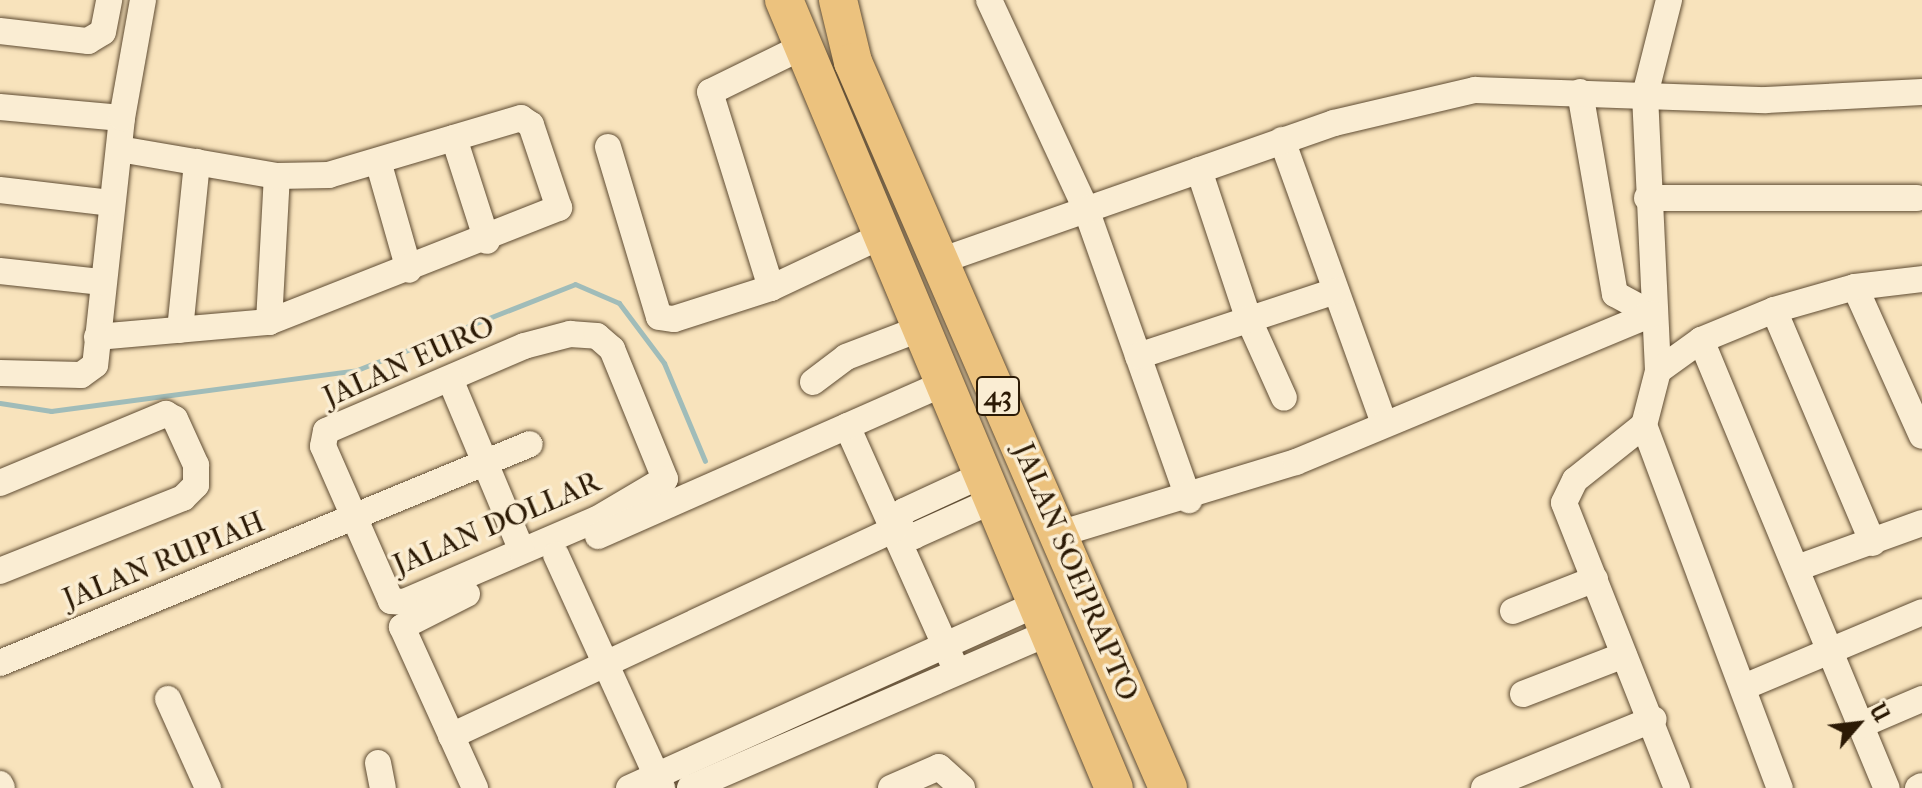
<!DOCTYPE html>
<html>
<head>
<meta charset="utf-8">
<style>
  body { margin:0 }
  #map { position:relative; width:1922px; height:788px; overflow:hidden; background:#f8e3bc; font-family:"IM FELL French Canon",serif }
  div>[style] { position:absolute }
  .stream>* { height:5px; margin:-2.5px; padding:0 2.5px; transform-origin:2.5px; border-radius:2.5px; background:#a0bcb9 }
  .roads { filter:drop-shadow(0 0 2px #5f4c33) drop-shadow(0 0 2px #5f4c33) }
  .minor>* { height:26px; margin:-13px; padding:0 13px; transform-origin:13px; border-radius:13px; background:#faedd3 }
  .highway>* { height:38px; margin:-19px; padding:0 19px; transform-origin:19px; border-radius:19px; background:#ecc27e }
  span { translate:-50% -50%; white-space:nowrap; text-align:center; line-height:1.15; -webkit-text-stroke:7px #faedd3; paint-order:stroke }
  .shield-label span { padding:2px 6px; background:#faedd3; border:2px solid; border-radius:6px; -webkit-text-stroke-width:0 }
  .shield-label { font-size:28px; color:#2c1a05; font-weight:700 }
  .street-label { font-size:30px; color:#2c1a05 }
  .north { position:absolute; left:1818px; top:684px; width:80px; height:80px; -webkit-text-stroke:6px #faedd3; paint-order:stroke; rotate:62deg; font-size:22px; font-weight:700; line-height:32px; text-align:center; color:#2c1a05 }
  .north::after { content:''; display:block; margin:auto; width:28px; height:36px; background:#2c1a05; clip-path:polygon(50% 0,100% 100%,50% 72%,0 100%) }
</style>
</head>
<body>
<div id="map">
  <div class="stream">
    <div style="left:0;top:403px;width:52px;rotate:8.9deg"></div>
    <div style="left:51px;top:411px;width:309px;rotate:-7.6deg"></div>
    <div style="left:357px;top:370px;width:234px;rotate:-21.5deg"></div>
    <div style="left:575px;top:284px;width:48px;rotate:23.4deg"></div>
    <div style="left:619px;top:303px;width:75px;rotate:53.1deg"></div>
    <div style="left:664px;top:363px;width:106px;rotate:67.3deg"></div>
  </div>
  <div class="roads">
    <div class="minor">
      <div style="left:989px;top:0;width:230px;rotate:65.1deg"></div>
      <div style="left:1086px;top:209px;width:309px;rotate:70.5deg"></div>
      <div style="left:1669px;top:0;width:98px;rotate:104.2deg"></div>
      <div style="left:1645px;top:95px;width:276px;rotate:87.3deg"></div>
      <div style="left:1658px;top:371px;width:56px;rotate:104.5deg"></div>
      <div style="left:1644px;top:425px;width:388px;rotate:69.5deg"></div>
      <div style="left:0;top:31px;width:89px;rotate:6.5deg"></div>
      <div style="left:88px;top:41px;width:17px;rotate:-31deg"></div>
      <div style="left:103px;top:32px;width:33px;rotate:-79deg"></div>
      <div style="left:800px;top:48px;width:100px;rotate:153.9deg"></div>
      <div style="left:710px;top:92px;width:205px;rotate:72.7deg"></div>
      <div style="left:771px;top:288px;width:119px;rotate:-25.3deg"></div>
      <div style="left:1580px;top:92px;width:205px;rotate:80.2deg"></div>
      <div style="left:1615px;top:294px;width:42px;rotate:28.4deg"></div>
      <div style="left:0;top:107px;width:122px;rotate:5.2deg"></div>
      <div style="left:122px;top:118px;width:248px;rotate:96.2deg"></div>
      <div style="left:95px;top:365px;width:17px;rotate:144deg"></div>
      <div style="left:81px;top:375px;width:81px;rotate:-178.6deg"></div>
      <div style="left:122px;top:118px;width:120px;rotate:-79.9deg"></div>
      <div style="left:454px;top:138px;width:108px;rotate:72.2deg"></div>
      <div style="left:1282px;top:140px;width:299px;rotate:70.2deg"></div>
      <div style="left:608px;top:147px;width:177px;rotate:73.3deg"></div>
      <div style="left:659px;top:317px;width:15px;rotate:8deg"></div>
      <div style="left:674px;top:319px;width:102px;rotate:-17.7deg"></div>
      <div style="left:378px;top:161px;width:113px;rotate:74.1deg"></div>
      <div style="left:1199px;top:170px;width:158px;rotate:71.6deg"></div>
      <div style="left:1249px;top:320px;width:85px;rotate:65.8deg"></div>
      <div style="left:0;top:190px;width:111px;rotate:6.7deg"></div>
      <div style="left:1647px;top:198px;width:270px"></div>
      <div style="left:940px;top:261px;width:417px;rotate:-19.3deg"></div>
      <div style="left:1334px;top:123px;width:145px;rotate:-13.2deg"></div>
      <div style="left:1475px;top:90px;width:291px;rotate:2deg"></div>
      <div style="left:1766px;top:100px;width:156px;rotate:-2.9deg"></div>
      <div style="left:0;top:271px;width:103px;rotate:6.2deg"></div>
      <div style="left:1855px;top:287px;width:163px;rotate:65.8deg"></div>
      <div style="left:1774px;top:310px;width:253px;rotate:67deg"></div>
      <div style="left:269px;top:322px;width:146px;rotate:-86.9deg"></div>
      <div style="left:180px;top:330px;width:169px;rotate:-84.2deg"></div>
      <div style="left:570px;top:334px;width:27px;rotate:4deg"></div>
      <div style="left:597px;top:336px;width:20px;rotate:41deg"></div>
      <div style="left:612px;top:349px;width:140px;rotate:67.8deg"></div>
      <div style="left:665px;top:479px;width:79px;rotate:149.5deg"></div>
      <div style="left:597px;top:519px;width:210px;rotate:156.7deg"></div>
      <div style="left:404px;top:602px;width:13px;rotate:-176deg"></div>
      <div style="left:391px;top:601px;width:169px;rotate:-113.7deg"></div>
      <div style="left:323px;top:446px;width:15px;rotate:-79deg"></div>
      <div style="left:326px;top:431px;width:215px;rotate:-23.2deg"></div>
      <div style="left:524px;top:346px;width:48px;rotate:-14.6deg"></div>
      <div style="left:97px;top:337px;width:173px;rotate:-5deg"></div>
      <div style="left:269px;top:322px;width:312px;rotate:-21.5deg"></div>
      <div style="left:559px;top:208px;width:88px;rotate:-108.6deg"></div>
      <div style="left:531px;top:125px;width:12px;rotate:-145deg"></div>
      <div style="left:521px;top:118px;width:200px;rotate:163.5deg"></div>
      <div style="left:329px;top:175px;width:52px;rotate:178.9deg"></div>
      <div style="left:277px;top:176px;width:160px;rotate:-170.3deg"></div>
      <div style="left:1701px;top:340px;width:485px;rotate:67.5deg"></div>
      <div style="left:1138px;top:356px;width:208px;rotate:-18.2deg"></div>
      <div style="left:1658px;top:371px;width:53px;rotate:-35.8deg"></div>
      <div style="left:1701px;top:340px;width:79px;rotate:-22.3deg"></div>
      <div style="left:1774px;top:310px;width:84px;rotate:-15.9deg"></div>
      <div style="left:1855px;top:287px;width:67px;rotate:-6.8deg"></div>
      <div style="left:450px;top:379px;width:186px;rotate:67.3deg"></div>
      <div style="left:813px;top:382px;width:41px;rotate:-37.1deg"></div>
      <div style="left:846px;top:357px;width:78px;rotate:-21deg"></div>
      <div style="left:1644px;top:425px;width:88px;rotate:141.4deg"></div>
      <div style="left:1575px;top:480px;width:25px;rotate:116deg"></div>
      <div style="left:1564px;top:503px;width:307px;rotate:68.4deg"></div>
      <div style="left:847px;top:426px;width:257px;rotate:65.9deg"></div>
      <div style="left:0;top:483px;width:180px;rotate:-22.6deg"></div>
      <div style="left:166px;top:414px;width:10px;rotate:29deg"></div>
      <div style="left:175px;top:419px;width:51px;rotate:65.5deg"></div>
      <div style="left:196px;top:465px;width:20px;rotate:90deg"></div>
      <div style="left:196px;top:485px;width:18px;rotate:135deg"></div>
      <div style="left:183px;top:498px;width:197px;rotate:158.3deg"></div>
      <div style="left:893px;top:530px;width:22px;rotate:16deg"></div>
      <div style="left:914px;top:536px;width:85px;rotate:-24.2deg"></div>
      <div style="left:1059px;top:534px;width:248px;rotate:-16.9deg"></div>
      <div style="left:1296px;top:462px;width:386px;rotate:-22.6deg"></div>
      <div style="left:598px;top:536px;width:377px;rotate:-23.8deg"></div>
      <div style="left:556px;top:555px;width:256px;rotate:65.5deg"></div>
      <div style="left:1797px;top:568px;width:133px;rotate:-19.8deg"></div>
      <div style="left:467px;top:594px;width:73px;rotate:153.1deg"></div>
      <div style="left:402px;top:627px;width:177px;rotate:65.6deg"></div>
      <div style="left:1513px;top:611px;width:88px;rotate:-21.3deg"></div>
      <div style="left:0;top:663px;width:573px;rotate:-22.45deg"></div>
      <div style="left:1744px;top:687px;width:193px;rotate:-22.8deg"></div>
      <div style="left:1523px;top:694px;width:108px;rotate:-21.1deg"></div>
      <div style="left:168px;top:699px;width:98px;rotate:65.8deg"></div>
      <div style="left:1861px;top:725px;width:66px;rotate:-23.1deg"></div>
      <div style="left:451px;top:736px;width:488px;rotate:-25deg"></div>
      <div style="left:893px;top:530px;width:22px;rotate:-60deg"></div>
      <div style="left:904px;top:511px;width:86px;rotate:-24.8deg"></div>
      <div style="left:378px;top:763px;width:25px;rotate:79deg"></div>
      <div style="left:0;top:784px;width:4px;rotate:63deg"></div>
      <div style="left:629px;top:788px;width:447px;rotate:-24.3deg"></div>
      <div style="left:690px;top:788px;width:391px;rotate:-23.4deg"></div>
      <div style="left:891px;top:788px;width:52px;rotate:-23.6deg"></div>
      <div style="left:939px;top:767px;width:31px;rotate:42deg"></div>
      <div style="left:1484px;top:788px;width:183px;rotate:-22.1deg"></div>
      <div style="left:1918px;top:788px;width:4px;rotate:-27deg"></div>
    </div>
    <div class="highway">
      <div style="left:784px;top:0;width:854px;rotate:67.28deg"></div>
      <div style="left:838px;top:0;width:64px;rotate:76.4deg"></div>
      <div style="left:853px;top:62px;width:791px;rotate:66.54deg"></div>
    </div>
  </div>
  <div class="shield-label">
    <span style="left:998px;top:396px">43</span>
  </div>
  <div class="street-label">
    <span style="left:409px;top:362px;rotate:-24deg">JALAN EURO</span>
    <span style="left:497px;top:524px;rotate:-23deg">JALAN DOLLAR</span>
    <span style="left:164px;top:561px;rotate:-22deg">JALAN RUPIAH</span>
    <span style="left:1075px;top:572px;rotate:67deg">JALAN SOEPRAPTO</span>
  </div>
  <div class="north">U</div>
</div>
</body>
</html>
